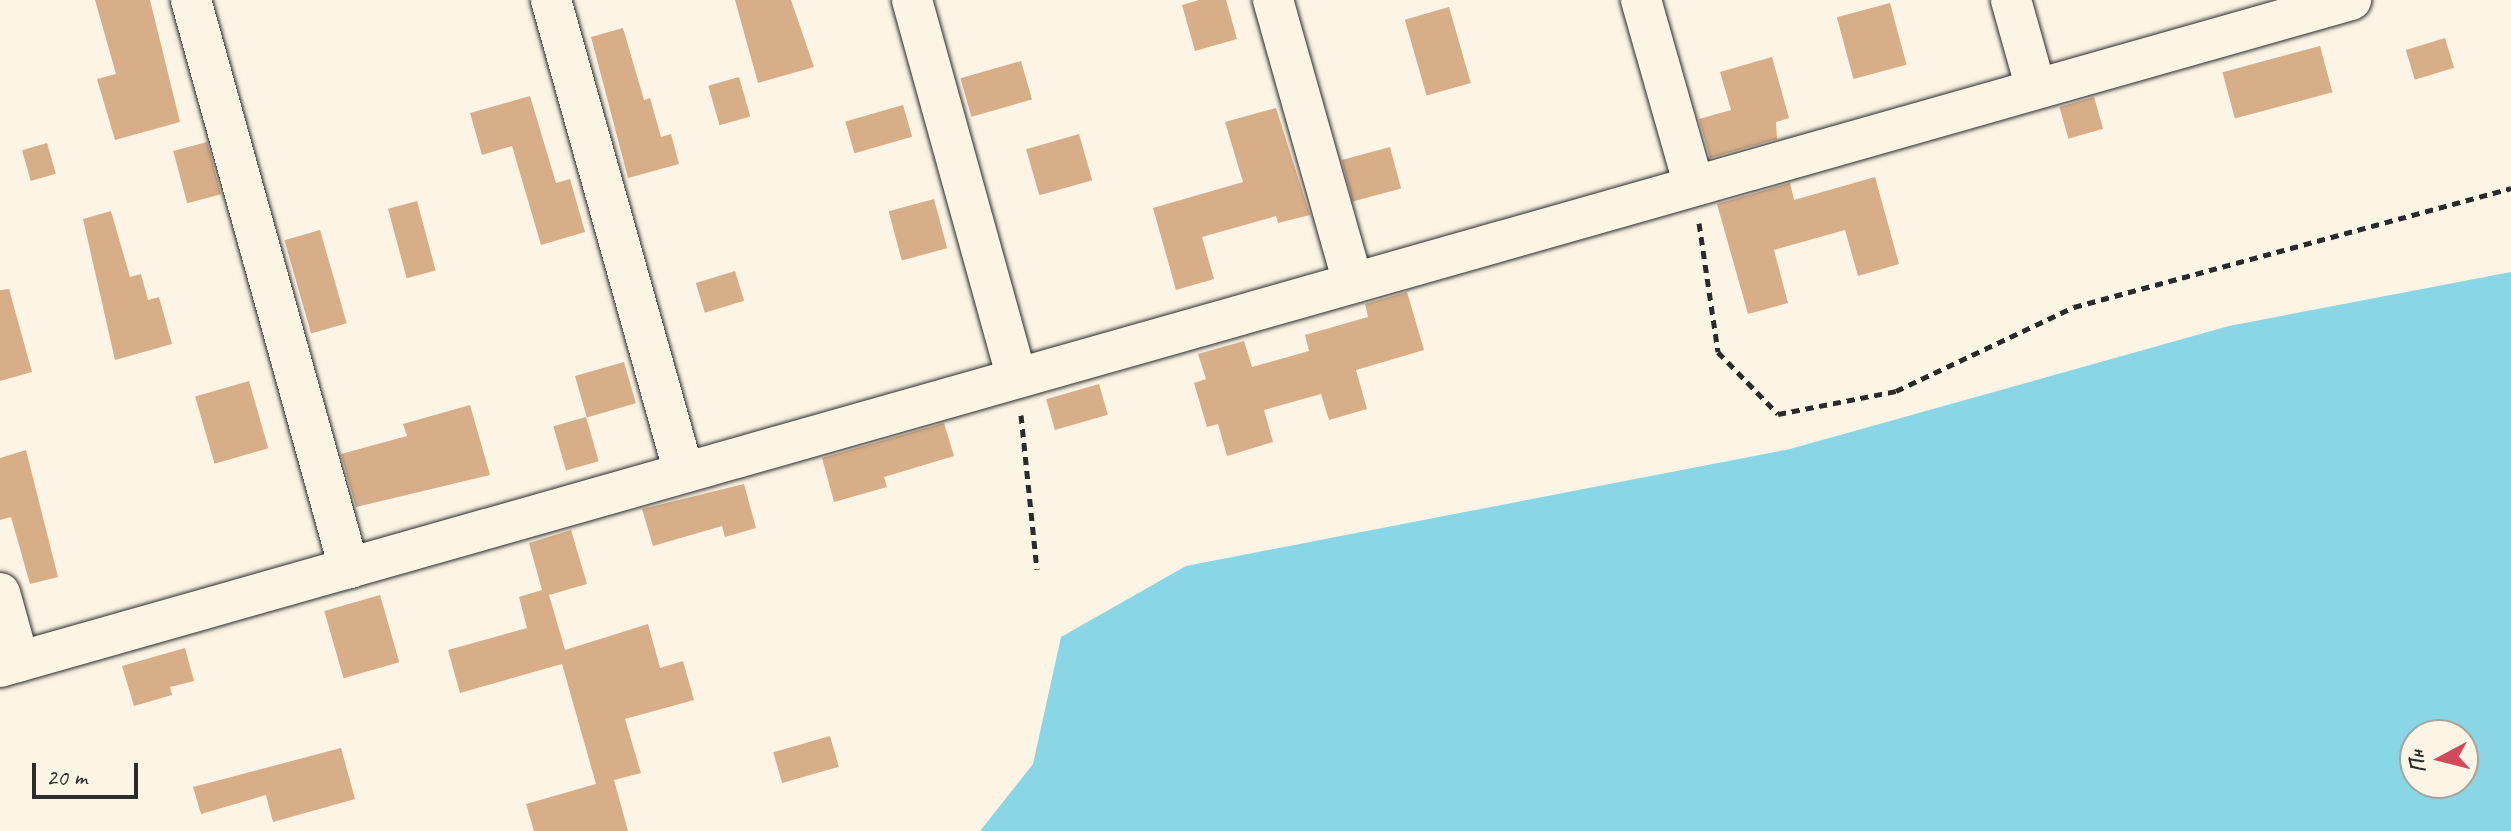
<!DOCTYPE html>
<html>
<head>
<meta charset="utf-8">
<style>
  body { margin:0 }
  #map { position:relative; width:2511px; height:831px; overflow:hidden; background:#fcf5e5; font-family:Caveat,sans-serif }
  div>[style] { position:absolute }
  .water>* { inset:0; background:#88d6e6 }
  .building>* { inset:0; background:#d7ae88; transform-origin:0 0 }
  .path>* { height:5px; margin-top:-2.5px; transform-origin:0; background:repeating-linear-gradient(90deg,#2b2b2b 0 8px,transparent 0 14px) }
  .roads { filter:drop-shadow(0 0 2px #2b2b2b) drop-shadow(0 0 2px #2b2b2b) }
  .street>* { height:40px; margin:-20px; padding:0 20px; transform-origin:20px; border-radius:20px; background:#fcf5e5 }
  span { translate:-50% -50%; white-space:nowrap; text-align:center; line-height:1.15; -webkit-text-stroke:8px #fcf5e5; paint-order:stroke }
  .north { position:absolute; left:2399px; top:719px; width:80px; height:80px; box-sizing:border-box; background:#fcf5e5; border:2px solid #a8a49b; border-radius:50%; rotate:263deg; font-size:22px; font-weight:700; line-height:32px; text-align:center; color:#2b2b2b }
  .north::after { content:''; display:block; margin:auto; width:28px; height:36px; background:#d1495b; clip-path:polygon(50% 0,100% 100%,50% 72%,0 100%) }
  .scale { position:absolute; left:32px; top:763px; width:106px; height:36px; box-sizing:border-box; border:4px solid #2b2b2b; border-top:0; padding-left:10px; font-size:24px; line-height:28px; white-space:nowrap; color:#2b2b2b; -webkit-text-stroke:6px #fcf5e5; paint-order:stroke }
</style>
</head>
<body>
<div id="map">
  <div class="water">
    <div style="clip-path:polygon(evenodd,2511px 272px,2511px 831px,980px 831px,1033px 764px,1061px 637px,1186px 566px,1790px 449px,2229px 326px,2511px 272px,2415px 735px,2463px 735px,2463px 783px,2415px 783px,2415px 735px)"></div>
  </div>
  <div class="building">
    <div style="clip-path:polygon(95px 0,150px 0,180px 122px,115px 140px,97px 79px,116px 74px)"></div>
    <div style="clip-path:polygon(735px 0,791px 0,814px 67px,758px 83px)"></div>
    <div style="clip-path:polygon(1199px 0,1226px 0,1237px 39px,1195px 51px,1182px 5px)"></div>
    <div style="left:1890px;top:3px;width:64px;height:55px;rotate:75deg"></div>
    <div style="left:1449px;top:7px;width:79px;height:46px;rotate:74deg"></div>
    <div style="clip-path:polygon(623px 28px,644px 100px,650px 98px,661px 137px,671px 134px,679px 164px,628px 178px,591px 37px)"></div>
    <div style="left:2445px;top:38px;width:31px;height:41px;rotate:73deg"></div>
    <div style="left:2320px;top:46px;width:48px;height:101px;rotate:75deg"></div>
    <div style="clip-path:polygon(1772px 57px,1789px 118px,1776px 122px,1777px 139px,1710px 158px,1699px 119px,1731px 110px,1720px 72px)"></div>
    <div style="left:1021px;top:61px;width:40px;height:63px;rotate:74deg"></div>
    <div style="left:739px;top:77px;width:41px;height:32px;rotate:74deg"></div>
    <div style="clip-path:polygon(530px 96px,556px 183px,570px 179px,585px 232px,541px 245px,512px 146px,482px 155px,470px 113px)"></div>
    <div style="left:2094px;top:97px;width:33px;height:36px;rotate:74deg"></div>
    <div style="left:903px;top:105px;width:33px;height:60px;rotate:74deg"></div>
    <div style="clip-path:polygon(1276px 108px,1310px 215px,1278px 223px,1276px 216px,1202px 237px,1214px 279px,1176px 290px,1153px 208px,1243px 182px,1225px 122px)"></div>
    <div style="left:1079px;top:134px;width:48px;height:55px;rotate:74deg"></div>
    <div style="left:207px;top:142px;width:54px;height:35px;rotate:75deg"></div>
    <div style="left:47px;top:143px;width:32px;height:26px;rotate:74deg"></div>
    <div style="left:1390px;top:147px;width:43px;height:50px;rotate:75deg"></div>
    <div style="clip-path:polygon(1875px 177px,1899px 264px,1858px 276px,1845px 230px,1774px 250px,1788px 303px,1748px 314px,1717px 204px,1790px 183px,1794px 200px)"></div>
    <div style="left:934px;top:199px;width:51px;height:47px;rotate:75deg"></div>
    <div style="left:417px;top:201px;width:72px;height:30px;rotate:75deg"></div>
    <div style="clip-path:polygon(111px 211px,130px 277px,141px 274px,148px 300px,159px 297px,172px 344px,115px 360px,83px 219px)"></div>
    <div style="left:320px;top:230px;width:97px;height:37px;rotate:74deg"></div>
    <div style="left:735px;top:271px;width:31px;height:41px;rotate:73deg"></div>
    <div style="clip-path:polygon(9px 289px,32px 372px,0 381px,0 290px)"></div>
    <div style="clip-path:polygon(1407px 292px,1424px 350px,1356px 370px,1367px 409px,1329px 420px,1321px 394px,1264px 410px,1273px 442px,1227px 456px,1218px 424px,1207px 427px,1194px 383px,1206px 379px,1198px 354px,1244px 341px,1252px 367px,1309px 351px,1305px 335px,1368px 317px,1365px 304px)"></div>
    <div style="left:624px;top:362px;width:43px;height:51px;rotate:74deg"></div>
    <div style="left:249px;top:381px;width:70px;height:56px;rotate:74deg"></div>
    <div style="left:1099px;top:384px;width:32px;height:55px;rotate:74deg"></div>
    <div style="clip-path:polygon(470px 405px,490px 475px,356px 507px,341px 454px,407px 436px,403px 424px)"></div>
    <div style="left:586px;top:417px;width:46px;height:34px;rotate:74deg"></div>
    <div style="clip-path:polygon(944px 423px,954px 456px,884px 477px,887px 487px,834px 502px,822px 458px)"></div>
    <div style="clip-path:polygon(26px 450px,58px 577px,30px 584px,11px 517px,0 520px,0 458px)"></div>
    <div style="clip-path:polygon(744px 484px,756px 528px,725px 537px,722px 526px,653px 546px,642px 509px)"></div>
    <div style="clip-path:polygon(571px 530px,587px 584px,549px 595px,565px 650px,648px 624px,660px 668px,683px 661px,694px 700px,625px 719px,641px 773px,614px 780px,628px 831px,534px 831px,526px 804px,596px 784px,562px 664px,460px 693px,448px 650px,527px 628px,519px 597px,542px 590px,529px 543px)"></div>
    <div style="left:380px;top:595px;width:70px;height:58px;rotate:74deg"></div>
    <div style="clip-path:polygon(185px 648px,194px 681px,170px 687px,172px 695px,134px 706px,122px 666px)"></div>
    <div style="left:830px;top:736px;width:32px;height:59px;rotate:74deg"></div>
    <div style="clip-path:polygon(341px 748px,355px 799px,273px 822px,266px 795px,201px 814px,193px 787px)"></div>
  </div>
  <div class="path">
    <div style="left:1699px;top:223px;width:130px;rotate:81.6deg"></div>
    <div style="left:1718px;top:352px;width:86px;rotate:45.9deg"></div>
    <div style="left:1778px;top:414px;width:120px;rotate:-11deg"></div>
    <div style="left:1896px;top:391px;width:197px;rotate:-25.3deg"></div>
    <div style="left:2074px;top:307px;width:453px;rotate:-15.2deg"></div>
    <div style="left:1021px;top:415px;width:155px;rotate:84.1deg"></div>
  </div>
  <div class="roads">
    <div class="street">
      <div style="left:191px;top:0;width:590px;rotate:74.46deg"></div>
      <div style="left:551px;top:0;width:491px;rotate:74.3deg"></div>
      <div style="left:912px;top:0;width:392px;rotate:74.5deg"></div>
      <div style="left:1273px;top:0;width:294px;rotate:74.2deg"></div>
      <div style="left:1641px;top:0;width:193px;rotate:74.1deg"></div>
      <div style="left:2011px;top:0;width:92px;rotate:74.3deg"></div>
      <div style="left:0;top:593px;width:71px;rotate:74.4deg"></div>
      <div style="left:0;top:667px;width:2444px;rotate:-15.84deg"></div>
    </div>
  </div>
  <div class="north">Пн</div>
  <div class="scale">20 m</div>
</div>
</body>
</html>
